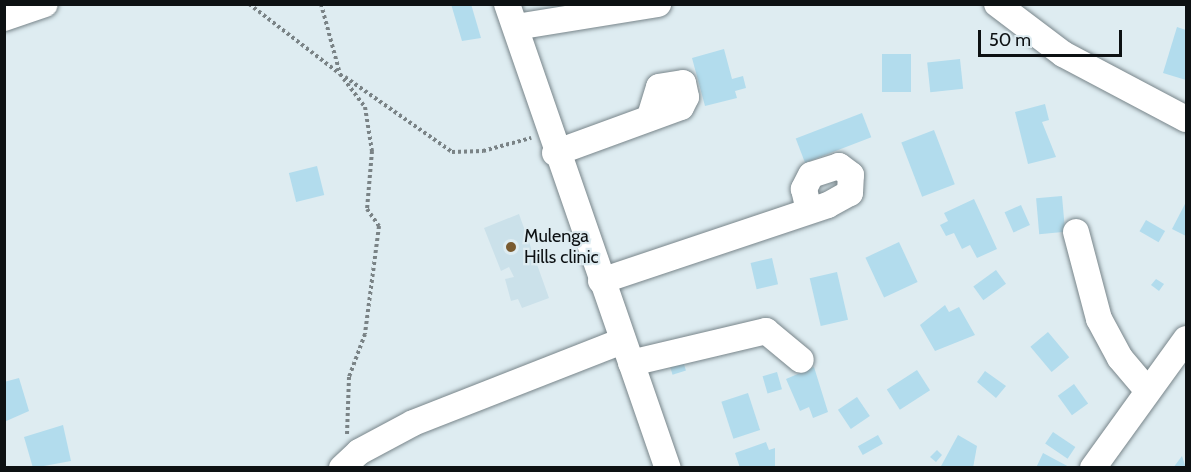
<!DOCTYPE html>
<html>
<head>
<meta charset="utf-8">
<style>
  body { margin:0 }
  #map { position:relative; width:1191px; height:472px; overflow:hidden; background:#deecf1; font-family:Cabin,sans-serif }
  div>[style] { position:absolute }
  .built>* { inset:0; background:#cbe1ea }
  .building>* { inset:0; background:#b2dced; transform-origin:0 0 }
  .path>* { height:4px; margin-top:-2px; transform-origin:0; background:repeating-linear-gradient(90deg,#7a8386 0 3px,transparent 0 6px) }
  .roads { filter:drop-shadow(0 0 2px #78858a) drop-shadow(0 0 2px #78858a) }
  .minor>* { height:26px; margin:-13px; padding:0 13px; transform-origin:13px; border-radius:13px; background:#fff }
  .dots>* { width:16px; height:16px; translate:-50% -50%; box-sizing:border-box; border:3px solid #deecf1; border-radius:50% }
  span { translate:-50% -50%; white-space:nowrap; text-align:center; line-height:1.15; -webkit-text-stroke:4.5px #deecf1; paint-order:stroke }
  .poi-label { font-size:18px; color:#0d1113 }
  .left { translate:0 -50%; text-align:left }
  .frame { position:absolute; inset:0; border:6px solid #0d1113; pointer-events:none }
  .scale { position:absolute; left:978px; top:30px; width:144px; height:27px; box-sizing:border-box; border:3px solid #0d1113; border-top:0; padding-left:8px; font-size:18px; line-height:21px; white-space:nowrap; color:#0d1113; -webkit-text-stroke:4px #deecf1; paint-order:stroke }
</style>
</head>
<body>
<div id="map">
  <div class="built">
    <div style="clip-path:polygon(519px 214px,549px 298px,522px 308px,518px 299px,511px 301px,505px 279px,514px 277px,509px 267px,501px 271px,484px 228px)"></div>
  </div>
  <div class="building">
    <div style="clip-path:polygon(451px 4px,471px 4px,481px 38px,462px 41px)"></div>
    <div style="clip-path:polygon(1177px 27px,1186px 30px,1186px 80px,1163px 73px)"></div>
    <div style="clip-path:polygon(724px 49px,732px 79px,743px 76px,746px 88px,735px 91px,737px 98px,705px 106px,692px 58px)"></div>
    <div style="left:911px;top:54px;width:38px;height:29px;rotate:90deg"></div>
    <div style="left:960px;top:59px;width:30px;height:33px;rotate:84deg"></div>
    <div style="clip-path:polygon(1045px 104px,1049px 120px,1042px 122px,1056px 157px,1028px 164px,1015px 112px)"></div>
    <div style="left:862px;top:113px;width:26px;height:71px;rotate:69deg"></div>
    <div style="left:934px;top:130px;width:58px;height:35px;rotate:69deg"></div>
    <div style="left:317px;top:166px;width:30px;height:29px;rotate:76deg"></div>
    <div style="left:1062px;top:196px;width:36px;height:26px;rotate:85deg"></div>
    <div style="clip-path:polygon(974px 199px,997px 249px,977px 258px,970px 245px,962px 249px,954px 233px,946px 236px,940px 225px,948px 221px,944px 213px)"></div>
    <div style="clip-path:polygon(1186px 202px,1186px 236px,1172px 229px)"></div>
    <div style="left:1021px;top:205px;width:22px;height:18px;rotate:66deg"></div>
    <div style="left:1146px;top:220px;width:22px;height:13px;rotate:30deg"></div>
    <div style="left:899px;top:242px;width:44px;height:37px;rotate:65deg"></div>
    <div style="left:772px;top:258px;width:27px;height:22px;rotate:77deg"></div>
    <div style="left:996px;top:270px;width:17px;height:28px;rotate:54deg"></div>
    <div style="left:837px;top:272px;width:49px;height:28px;rotate:77deg"></div>
    <div style="clip-path:polygon(1156px 279px,1164px 284px,1159px 291px,1151px 285px)"></div>
    <div style="clip-path:polygon(945px 305px,949px 312px,959px 307px,975px 335px,935px 351px,920px 325px)"></div>
    <div style="left:1048px;top:332px;width:33px;height:23px;rotate:50deg"></div>
    <div style="left:683px;top:361px;width:10px;height:14px;rotate:73deg"></div>
    <div style="clip-path:polygon(814px 367px,828px 412px,813px 418px,809px 407px,800px 411px,786px 379px)"></div>
    <div style="left:917px;top:370px;width:24px;height:36px;rotate:57deg"></div>
    <div style="clip-path:polygon(985px 371px,1006px 386px,996px 398px,977px 382px)"></div>
    <div style="left:777px;top:372px;width:18px;height:15px;rotate:74deg"></div>
    <div style="clip-path:polygon(19px 378px,29px 411px,4px 422px,4px 382px)"></div>
    <div style="left:1074px;top:384px;width:24px;height:20px;rotate:54deg"></div>
    <div style="left:748px;top:393px;width:39px;height:28px;rotate:72deg"></div>
    <div style="left:857px;top:397px;width:23px;height:23px;rotate:56deg"></div>
    <div style="clip-path:polygon(63px 425px,71px 461px,33px 468px,24px 437px)"></div>
    <div style="left:1053px;top:432px;width:27px;height:14px;rotate:34deg"></div>
    <div style="left:878px;top:435px;width:10px;height:23px;rotate:61deg"></div>
    <div style="clip-path:polygon(958px 435px,977px 446px,973px 468px,940px 468px)"></div>
    <div style="clip-path:polygon(766px 442px,769px 450px,775px 448px,775px 468px,740px 468px,735px 453px)"></div>
    <div style="clip-path:polygon(937px 450px,942px 455px,936px 462px,930px 457px)"></div>
    <div style="clip-path:polygon(1043px 453px,1071px 468px,1036px 468px)"></div>
    <div style="clip-path:polygon(1182px 456px,1186px 468px,1173px 468px)"></div>
  </div>
  <div class="path">
    <div style="left:249px;top:4px;width:113px;rotate:37.5deg"></div>
    <div style="left:321px;top:4px;width:73px;rotate:74.8deg"></div>
    <div style="left:340px;top:74px;width:41px;rotate:52.9deg"></div>
    <div style="left:365px;top:107px;width:45px;rotate:81deg"></div>
    <div style="left:372px;top:151px;width:58px;rotate:94.9deg"></div>
    <div style="left:367px;top:209px;width:21px;rotate:55deg"></div>
    <div style="left:379px;top:226px;width:109px;rotate:97.4deg"></div>
    <div style="left:365px;top:334px;width:46px;rotate:110.4deg"></div>
    <div style="left:349px;top:377px;width:57px;rotate:92deg"></div>
    <div style="left:345px;top:77px;width:131px;rotate:35deg"></div>
    <div style="left:452px;top:152px;width:31px;rotate:-2deg"></div>
    <div style="left:483px;top:151px;width:50px;rotate:-15.2deg"></div>
  </div>
  <div class="roads">
    <div class="minor">
      <div style="left:507px;top:4px;width:491px;rotate:70.9deg"></div>
      <div style="left:997px;top:4px;width:83px;rotate:37.1deg"></div>
      <div style="left:1063px;top:54px;width:139px;rotate:27.9deg"></div>
      <div style="left:4px;top:18px;width:43px;rotate:-18.9deg"></div>
      <div style="left:516px;top:27px;width:144px;rotate:-9.2deg"></div>
      <div style="left:555px;top:153px;width:134px;rotate:-20.1deg"></div>
      <div style="left:681px;top:107px;width:11px;rotate:-63deg"></div>
      <div style="left:686px;top:97px;width:14px;rotate:-102deg"></div>
      <div style="left:683px;top:83px;width:24px;rotate:171deg"></div>
      <div style="left:659px;top:87px;width:31px;rotate:107deg"></div>
      <div style="left:1076px;top:232px;width:90px;rotate:75.2deg"></div>
      <div style="left:1099px;top:319px;width:44px;rotate:61.7deg"></div>
      <div style="left:1120px;top:358px;width:43px;rotate:49.7deg"></div>
      <div style="left:601px;top:281px;width:239px;rotate:-18.5deg"></div>
      <div style="left:828px;top:205px;width:25px;rotate:-29deg"></div>
      <div style="left:850px;top:193px;width:18px;rotate:-87deg"></div>
      <div style="left:851px;top:175px;width:15px;rotate:-143deg"></div>
      <div style="left:839px;top:166px;width:29px;rotate:162deg"></div>
      <div style="left:811px;top:175px;width:16px;rotate:117deg"></div>
      <div style="left:804px;top:189px;width:22px;rotate:77deg"></div>
      <div style="left:631px;top:363px;width:139px;rotate:-13.3deg"></div>
      <div style="left:766px;top:331px;width:45px;rotate:39.6deg"></div>
      <div style="left:342px;top:468px;width:23px;rotate:-43deg"></div>
      <div style="left:359px;top:452px;width:61px;rotate:-28.2deg"></div>
      <div style="left:413px;top:423px;width:225px;rotate:-21.4deg"></div>
      <div style="left:1093px;top:468px;width:159px;rotate:-54.2deg"></div>
    </div>
  </div>
  <div class="dots">
    <div style="left:511px;top:247px;background:#795a2f"></div>
  </div>
  <div class="poi-label">
    <span class="left" style="left:524px;top:247px">Mulenga<br>Hills clinic</span>
  </div>
  <div class="frame"></div>
  <div class="scale">50 m</div>
</div>
</body>
</html>
